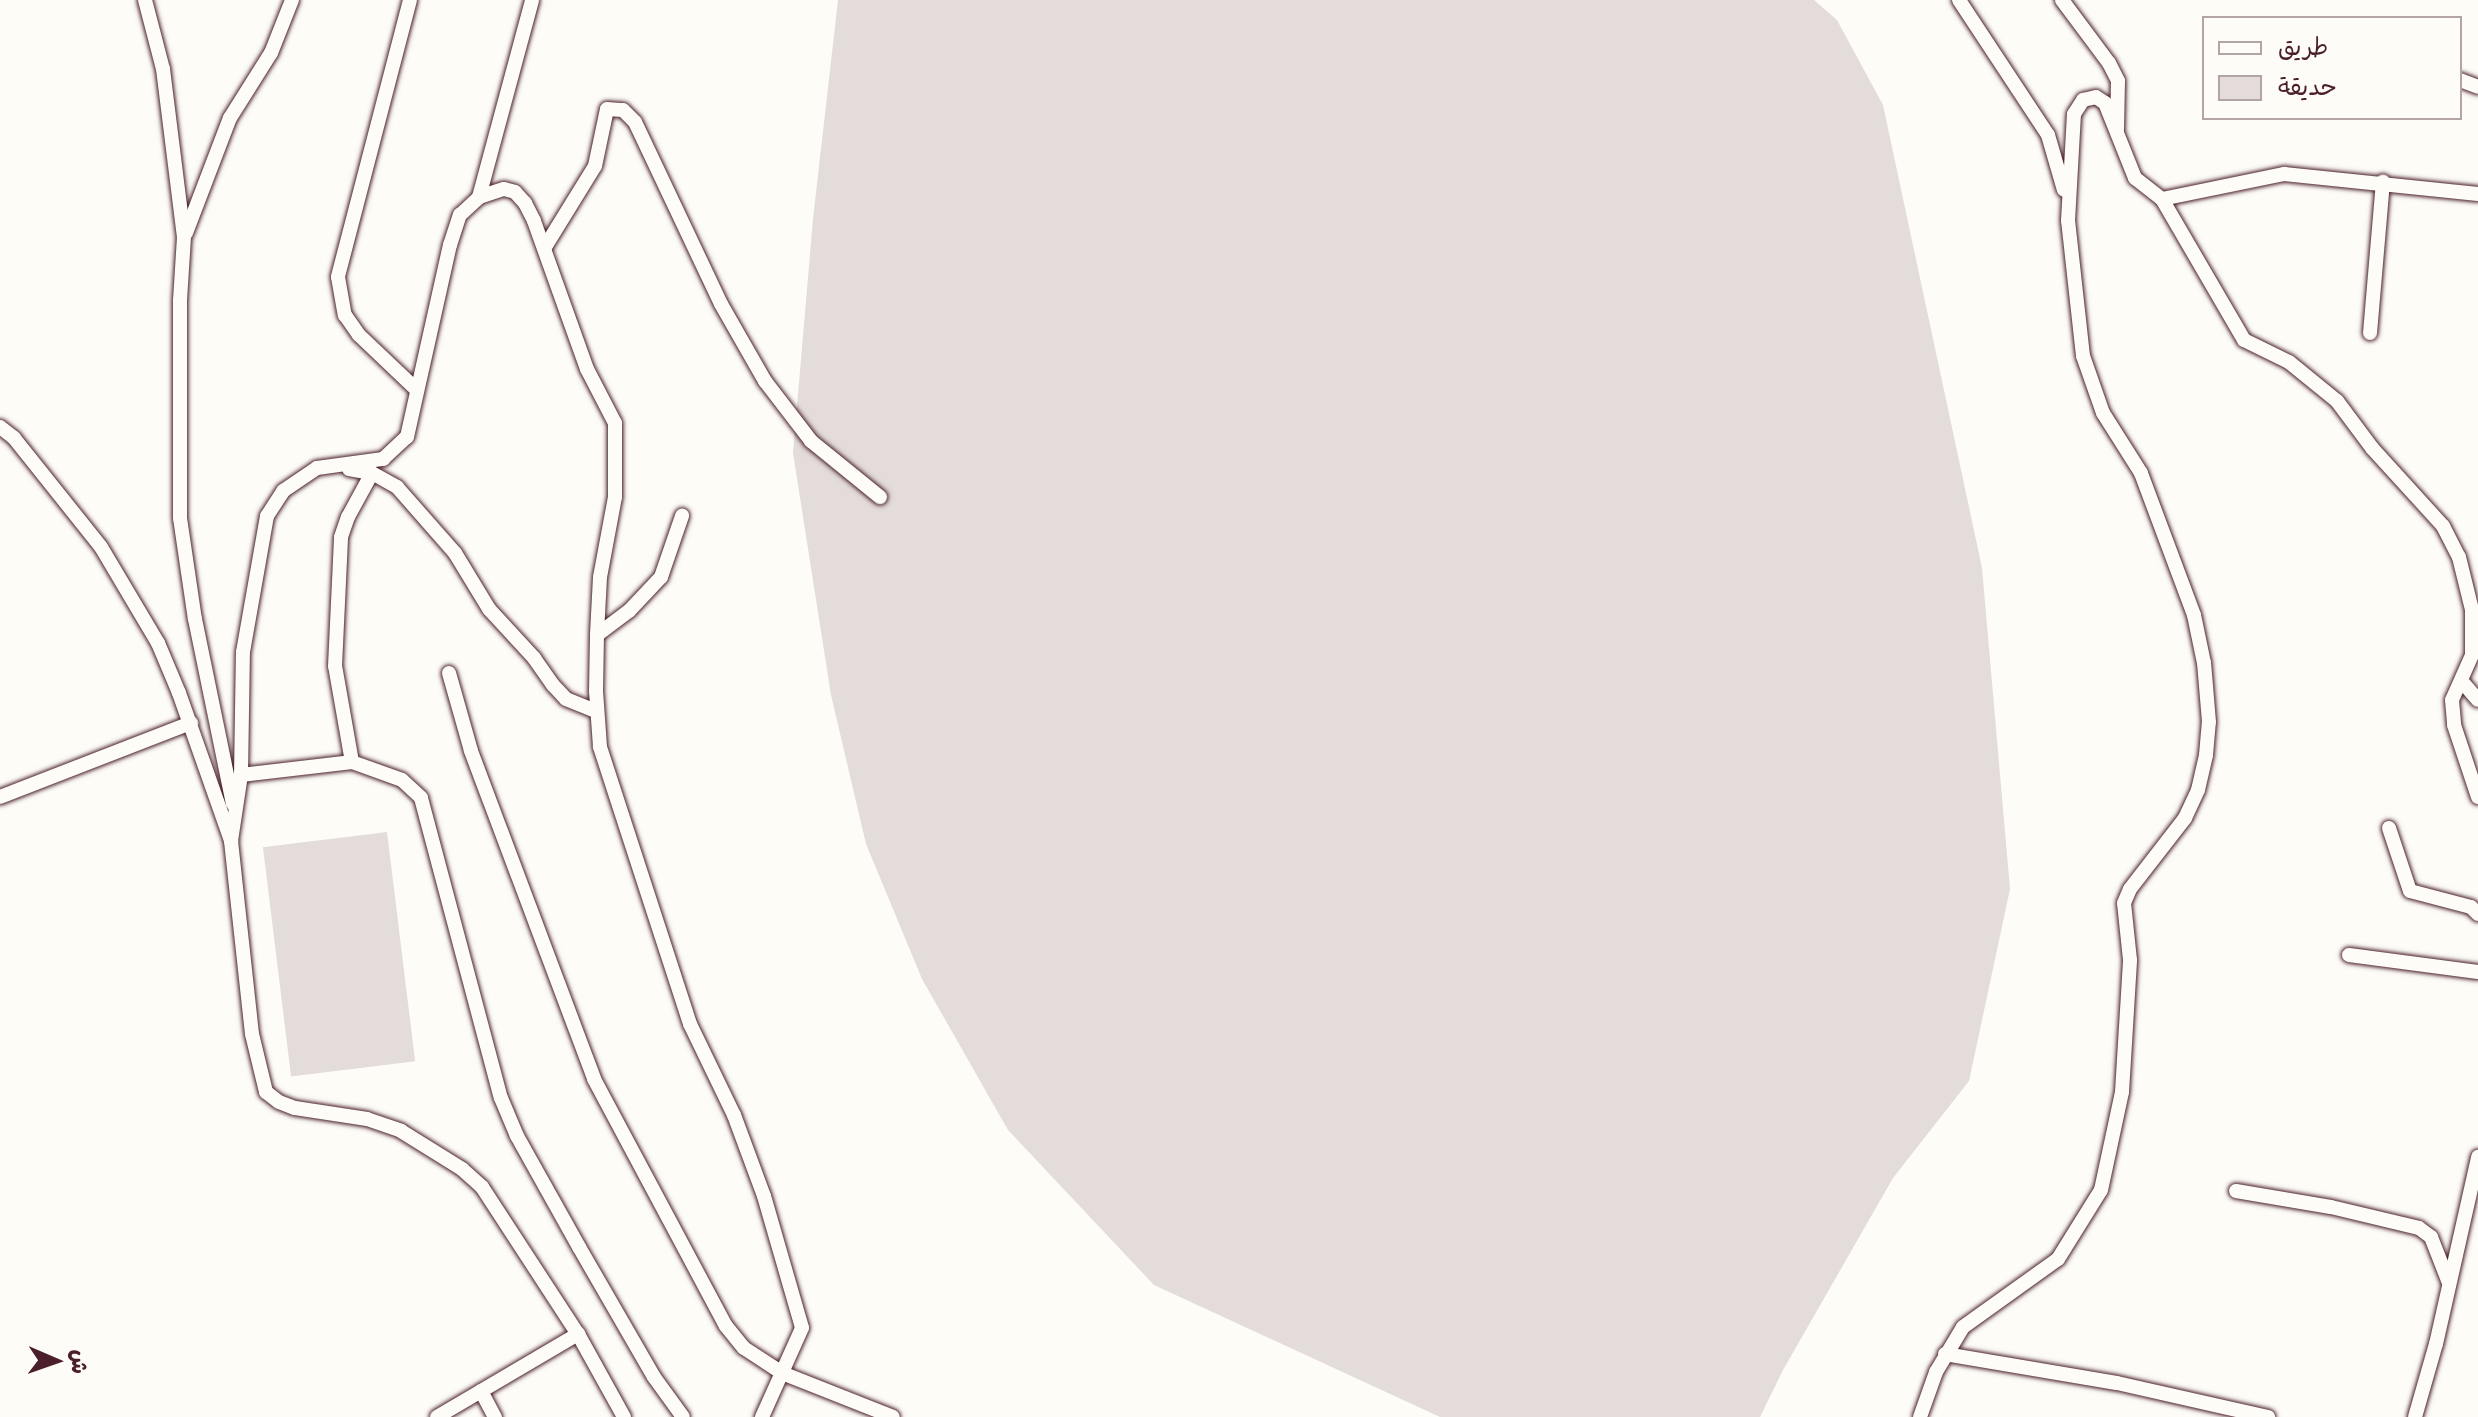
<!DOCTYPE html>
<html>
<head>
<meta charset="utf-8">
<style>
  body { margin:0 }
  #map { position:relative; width:2478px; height:1417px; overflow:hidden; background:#fdfcf7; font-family:Delius,"Playpen Sans Arabic",sans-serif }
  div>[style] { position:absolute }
  .green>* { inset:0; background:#e3dcda; transform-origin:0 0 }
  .roads { filter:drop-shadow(0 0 2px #4a1f2b) drop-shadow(0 0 2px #4a1f2b) }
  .minor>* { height:14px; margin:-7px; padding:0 7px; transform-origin:7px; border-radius:7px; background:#fdfcf7 }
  span { translate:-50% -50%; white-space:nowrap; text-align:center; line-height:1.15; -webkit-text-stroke:8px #fdfcf7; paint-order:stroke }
  .legend { position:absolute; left:2202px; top:16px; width:260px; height:104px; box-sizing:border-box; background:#fdfcf7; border:2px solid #b5a4a5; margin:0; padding:10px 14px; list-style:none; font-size:24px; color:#4a1f2b }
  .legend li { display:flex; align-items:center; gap:16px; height:40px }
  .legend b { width:40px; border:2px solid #b5a4a5 }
  .north { position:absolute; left:16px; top:1321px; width:80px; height:80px; -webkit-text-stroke:6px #fdfcf7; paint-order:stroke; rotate:92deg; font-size:22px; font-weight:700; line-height:32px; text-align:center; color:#4a1f2b }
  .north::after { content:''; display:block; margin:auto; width:28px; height:36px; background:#4a1f2b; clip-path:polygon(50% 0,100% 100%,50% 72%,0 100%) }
</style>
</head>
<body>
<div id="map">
  <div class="green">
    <div style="clip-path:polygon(838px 0,1814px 0,1837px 20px,1883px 105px,1982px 568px,2010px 889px,1969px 1081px,1893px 1178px,1783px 1370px,1760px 1417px,1440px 1417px,1154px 1285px,1008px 1130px,922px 979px,866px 844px,831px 695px,793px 453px,813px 219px)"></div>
    <div style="left:387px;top:832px;width:231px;height:125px;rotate:83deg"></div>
  </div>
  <div class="roads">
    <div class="minor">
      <div style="left:145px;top:0;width:71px;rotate:75.4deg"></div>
      <div style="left:163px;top:69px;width:169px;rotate:82.9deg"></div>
      <div style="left:184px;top:237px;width:63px;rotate:93.6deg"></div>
      <div style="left:180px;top:300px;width:218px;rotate:90deg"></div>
      <div style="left:180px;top:518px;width:102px;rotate:81.6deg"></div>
      <div style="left:195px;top:619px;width:189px;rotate:78.4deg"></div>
      <div style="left:410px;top:0;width:286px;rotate:104.6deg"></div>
      <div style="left:338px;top:277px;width:39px;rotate:80deg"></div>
      <div style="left:345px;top:315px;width:24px;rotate:55deg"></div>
      <div style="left:359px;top:335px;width:80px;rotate:43.5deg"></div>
      <div style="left:1959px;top:0;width:162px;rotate:56.6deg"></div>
      <div style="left:2048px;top:135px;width:57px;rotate:73.8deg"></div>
      <div style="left:2062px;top:0;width:79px;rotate:53.3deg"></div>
      <div style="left:2109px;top:63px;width:20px;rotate:63deg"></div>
      <div style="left:2118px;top:81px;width:49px;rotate:91.2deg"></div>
      <div style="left:2460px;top:80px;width:19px;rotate:21deg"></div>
      <div style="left:479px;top:197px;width:204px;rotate:-74.9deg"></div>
      <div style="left:2162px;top:199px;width:125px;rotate:-11.6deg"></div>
      <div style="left:2284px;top:174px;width:195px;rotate:5.9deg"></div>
      <div style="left:186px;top:233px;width:123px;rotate:-69.1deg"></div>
      <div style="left:230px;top:118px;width:77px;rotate:-57.8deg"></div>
      <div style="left:271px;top:53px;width:57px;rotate:-68.4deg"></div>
      <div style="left:545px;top:247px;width:95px;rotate:-58.3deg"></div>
      <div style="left:595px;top:166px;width:58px;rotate:-78.1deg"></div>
      <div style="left:607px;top:109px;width:16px;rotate:4deg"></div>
      <div style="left:623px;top:110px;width:17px;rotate:45deg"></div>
      <div style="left:635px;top:122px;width:201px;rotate:64.7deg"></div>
      <div style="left:721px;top:304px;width:89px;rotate:60.3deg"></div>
      <div style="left:765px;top:381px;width:76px;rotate:52.5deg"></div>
      <div style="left:811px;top:441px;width:89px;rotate:39.1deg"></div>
      <div style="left:2370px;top:333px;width:152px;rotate:-85.1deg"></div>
      <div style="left:0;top:427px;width:18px;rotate:38deg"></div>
      <div style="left:14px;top:438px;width:139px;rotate:51.4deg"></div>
      <div style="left:101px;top:547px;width:112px;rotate:59.3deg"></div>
      <div style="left:158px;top:643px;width:54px;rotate:67.2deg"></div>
      <div style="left:179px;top:693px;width:157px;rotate:70.6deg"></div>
      <div style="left:231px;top:841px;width:194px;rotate:83.8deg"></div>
      <div style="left:252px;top:1034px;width:60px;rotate:76.4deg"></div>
      <div style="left:266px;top:1092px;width:16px;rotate:38deg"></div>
      <div style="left:279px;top:1102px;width:17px;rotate:21deg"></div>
      <div style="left:295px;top:1108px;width:73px;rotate:8.7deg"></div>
      <div style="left:367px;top:1119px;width:36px;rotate:19deg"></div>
      <div style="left:401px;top:1131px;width:72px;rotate:31.9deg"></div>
      <div style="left:462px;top:1169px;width:27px;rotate:42deg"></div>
      <div style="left:482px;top:1187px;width:176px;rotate:56.9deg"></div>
      <div style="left:578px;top:1334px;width:95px;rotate:61deg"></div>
      <div style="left:349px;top:469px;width:23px;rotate:10deg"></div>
      <div style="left:372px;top:473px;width:29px;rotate:29deg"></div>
      <div style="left:397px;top:487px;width:88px;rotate:48.7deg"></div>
      <div style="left:455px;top:553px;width:66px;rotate:58.7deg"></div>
      <div style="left:489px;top:609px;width:67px;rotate:47.4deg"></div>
      <div style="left:534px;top:658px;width:33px;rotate:55deg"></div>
      <div style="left:553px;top:685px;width:19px;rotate:47deg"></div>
      <div style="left:566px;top:699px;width:32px;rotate:22deg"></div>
      <div style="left:597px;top:635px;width:40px;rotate:-37deg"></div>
      <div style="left:629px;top:611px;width:47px;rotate:-46.7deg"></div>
      <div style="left:661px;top:577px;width:65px;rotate:-71deg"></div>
      <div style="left:449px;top:673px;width:81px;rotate:74.2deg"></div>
      <div style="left:471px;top:751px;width:350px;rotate:69.4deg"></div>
      <div style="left:594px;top:1079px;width:280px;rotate:61.9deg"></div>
      <div style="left:726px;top:1326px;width:28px;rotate:51deg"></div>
      <div style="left:744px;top:1348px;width:45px;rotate:33.3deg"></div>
      <div style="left:782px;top:1373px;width:119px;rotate:21.6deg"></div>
      <div style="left:2464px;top:684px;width:21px;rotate:49deg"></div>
      <div style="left:352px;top:762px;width:97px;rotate:-100deg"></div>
      <div style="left:335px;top:666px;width:129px;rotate:-87.3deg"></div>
      <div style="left:341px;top:537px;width:21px;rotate:-71deg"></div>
      <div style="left:348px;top:517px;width:50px;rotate:-61.4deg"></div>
      <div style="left:241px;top:775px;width:112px;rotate:-6.7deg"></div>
      <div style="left:352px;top:762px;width:53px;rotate:19.8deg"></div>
      <div style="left:402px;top:780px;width:26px;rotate:43deg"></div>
      <div style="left:421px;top:798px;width:310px;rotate:75.1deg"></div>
      <div style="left:501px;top:1098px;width:41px;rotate:67.2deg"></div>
      <div style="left:517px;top:1136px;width:127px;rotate:60.8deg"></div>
      <div style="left:579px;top:1247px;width:150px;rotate:60deg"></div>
      <div style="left:654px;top:1377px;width:49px;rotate:54.1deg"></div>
      <div style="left:0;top:797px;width:205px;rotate:-21.2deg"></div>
      <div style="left:2389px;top:828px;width:66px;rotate:71.6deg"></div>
      <div style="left:2410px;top:891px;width:63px;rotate:14.7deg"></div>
      <div style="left:2471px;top:907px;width:10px;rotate:45deg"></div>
      <div style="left:231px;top:841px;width:67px;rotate:-81.4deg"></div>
      <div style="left:241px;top:775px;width:123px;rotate:-89.1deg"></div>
      <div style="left:243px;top:652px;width:138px;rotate:-80deg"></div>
      <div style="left:267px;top:516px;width:30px;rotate:-57deg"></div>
      <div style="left:283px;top:491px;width:41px;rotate:-34.1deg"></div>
      <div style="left:317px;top:468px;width:67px;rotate:-7.8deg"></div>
      <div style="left:383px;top:459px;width:33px;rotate:-43deg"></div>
      <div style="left:407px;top:437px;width:197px;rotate:-77.4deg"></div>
      <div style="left:450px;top:245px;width:32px;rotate:-72deg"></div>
      <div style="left:460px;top:215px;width:26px;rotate:-43deg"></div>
      <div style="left:479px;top:197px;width:26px;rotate:-18deg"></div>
      <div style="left:504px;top:189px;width:11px;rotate:15deg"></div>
      <div style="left:515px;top:192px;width:15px;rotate:48deg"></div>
      <div style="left:525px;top:203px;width:20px;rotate:63deg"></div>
      <div style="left:534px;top:221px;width:157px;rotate:70.3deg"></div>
      <div style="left:587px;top:369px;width:61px;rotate:62.6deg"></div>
      <div style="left:615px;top:423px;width:74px;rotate:90deg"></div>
      <div style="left:615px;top:497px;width:81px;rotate:100.6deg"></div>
      <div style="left:600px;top:577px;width:58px;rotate:93deg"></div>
      <div style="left:597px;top:635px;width:56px;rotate:91deg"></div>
      <div style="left:596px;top:691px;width:56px;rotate:85.9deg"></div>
      <div style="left:600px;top:747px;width:291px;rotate:72deg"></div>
      <div style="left:690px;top:1024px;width:101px;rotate:64.2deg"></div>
      <div style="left:734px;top:1115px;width:86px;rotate:69.7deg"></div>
      <div style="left:764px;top:1196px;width:137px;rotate:73.9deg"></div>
      <div style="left:802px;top:1328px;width:98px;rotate:114.2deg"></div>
      <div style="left:2349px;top:955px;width:130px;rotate:7.5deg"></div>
      <div style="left:2236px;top:1191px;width:96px;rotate:9.6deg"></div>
      <div style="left:2331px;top:1207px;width:90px;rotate:13.4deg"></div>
      <div style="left:2419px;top:1228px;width:15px;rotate:37deg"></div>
      <div style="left:2431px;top:1237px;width:49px;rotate:68.6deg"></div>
      <div style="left:1945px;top:1354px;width:174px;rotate:9.6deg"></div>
      <div style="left:2117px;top:1383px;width:155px;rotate:12.7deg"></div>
      <div style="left:481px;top:1391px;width:30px;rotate:62deg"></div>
      <div style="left:437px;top:1417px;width:164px;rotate:-30.5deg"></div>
      <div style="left:1920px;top:1417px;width:48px;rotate:-70.4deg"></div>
      <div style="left:1936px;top:1372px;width:52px;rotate:-59deg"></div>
      <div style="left:1963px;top:1327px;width:117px;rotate:-35.6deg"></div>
      <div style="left:2058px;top:1259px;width:81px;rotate:-58.1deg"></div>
      <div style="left:2101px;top:1190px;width:100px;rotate:-77.9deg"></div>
      <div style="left:2122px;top:1092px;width:132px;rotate:-86.5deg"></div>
      <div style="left:2130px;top:960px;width:57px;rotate:-96deg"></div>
      <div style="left:2124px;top:903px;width:15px;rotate:-67deg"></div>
      <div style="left:2130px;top:889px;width:90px;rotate:-52.2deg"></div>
      <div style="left:2185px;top:818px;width:31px;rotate:-65deg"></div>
      <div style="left:2198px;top:790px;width:36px;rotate:-77deg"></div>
      <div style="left:2206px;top:755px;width:33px;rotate:-85deg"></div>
      <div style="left:2209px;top:722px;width:59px;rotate:-94.8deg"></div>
      <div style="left:2204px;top:663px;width:49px;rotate:-101.8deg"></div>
      <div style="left:2194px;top:615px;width:152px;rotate:-110.5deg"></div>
      <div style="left:2141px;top:473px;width:71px;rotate:-122.3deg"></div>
      <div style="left:2103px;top:413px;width:60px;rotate:-109.3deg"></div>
      <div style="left:2083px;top:356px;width:136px;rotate:-96.3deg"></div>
      <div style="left:2068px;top:221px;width:107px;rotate:-86.8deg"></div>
      <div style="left:2074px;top:114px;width:17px;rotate:-57deg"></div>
      <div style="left:2083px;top:100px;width:13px;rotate:-13deg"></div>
      <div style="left:2096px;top:97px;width:11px;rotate:34deg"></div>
      <div style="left:2105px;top:103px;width:81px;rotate:68.2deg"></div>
      <div style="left:2135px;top:178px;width:34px;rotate:38deg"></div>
      <div style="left:2162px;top:199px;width:163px;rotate:59.8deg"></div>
      <div style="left:2244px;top:340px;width:50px;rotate:26.1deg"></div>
      <div style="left:2289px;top:362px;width:62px;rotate:39.1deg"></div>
      <div style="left:2337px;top:401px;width:59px;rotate:53.3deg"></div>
      <div style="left:2372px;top:448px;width:105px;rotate:47.7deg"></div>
      <div style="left:2443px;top:526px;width:35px;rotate:63deg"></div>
      <div style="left:2459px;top:557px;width:55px;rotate:76.2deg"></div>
      <div style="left:2472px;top:610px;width:45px;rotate:90deg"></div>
      <div style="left:2472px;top:655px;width:49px;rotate:114deg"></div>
      <div style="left:2452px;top:700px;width:25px;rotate:85deg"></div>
      <div style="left:2454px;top:725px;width:76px;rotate:71.6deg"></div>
      <div style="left:2415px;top:1417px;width:76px;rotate:-74deg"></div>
      <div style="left:2436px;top:1344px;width:192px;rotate:-77.3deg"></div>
    </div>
  </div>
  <ul class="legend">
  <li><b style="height:10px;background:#fdfcf7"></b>طريق</li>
  <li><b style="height:22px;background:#e3dcda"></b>حديقة</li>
  </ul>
  <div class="north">ش</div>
</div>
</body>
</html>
